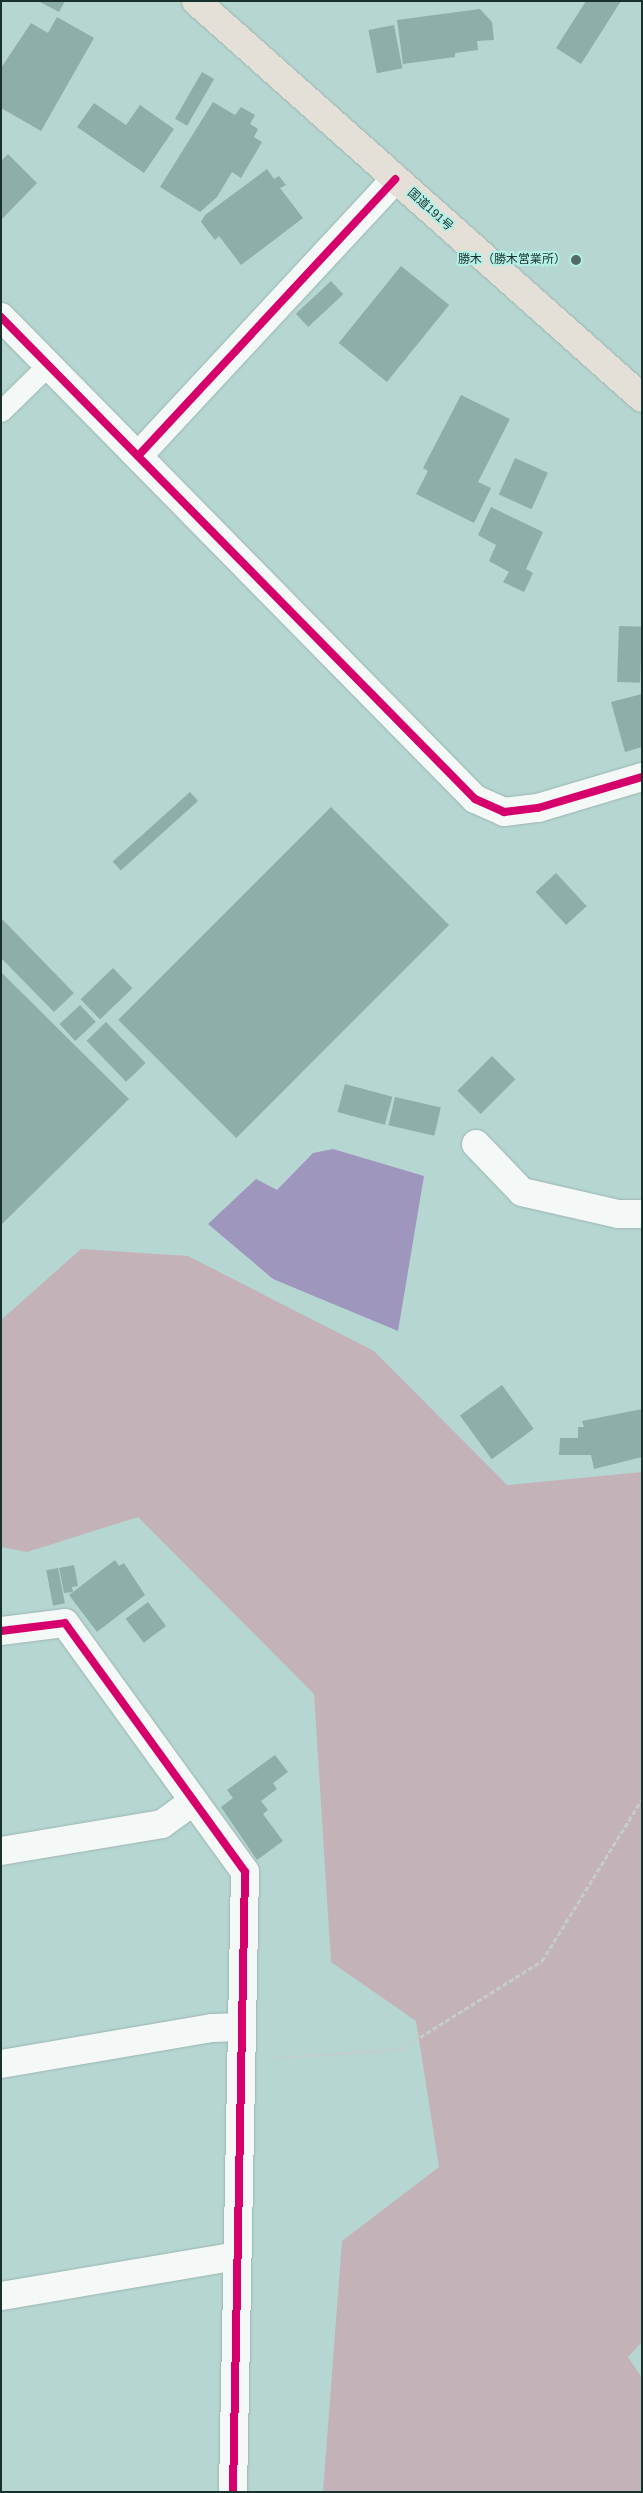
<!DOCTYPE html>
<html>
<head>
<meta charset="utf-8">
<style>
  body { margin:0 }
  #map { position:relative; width:643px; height:2493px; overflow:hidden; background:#b6d6d1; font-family:Arial,"Noto Sans JP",sans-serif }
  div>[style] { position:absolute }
  .green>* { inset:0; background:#c3b3b8 }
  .water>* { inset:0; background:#9e96bd }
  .building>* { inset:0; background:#8eaeaa; transform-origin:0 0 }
  .path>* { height:3px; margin-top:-1.5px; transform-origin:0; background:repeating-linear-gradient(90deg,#c4cdcb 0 5px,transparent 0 7.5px) }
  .roads { filter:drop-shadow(0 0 1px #9bb4b0) drop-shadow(0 0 1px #9bb4b0) }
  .service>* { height:21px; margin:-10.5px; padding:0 10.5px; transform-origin:10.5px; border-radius:10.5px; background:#f4f9f8 }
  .minor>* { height:28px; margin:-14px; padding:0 14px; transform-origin:14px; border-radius:14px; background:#f4f9f8 }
  .tertiary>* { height:28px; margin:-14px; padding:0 14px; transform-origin:14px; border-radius:14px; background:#f4f9f8 }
  .trunk>* { height:28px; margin:-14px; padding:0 14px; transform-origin:14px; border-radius:14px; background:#e4e0d8 }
  .cycleway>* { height:8px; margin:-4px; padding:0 4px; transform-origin:4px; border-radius:4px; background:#d6006c }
  .dots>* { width:14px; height:14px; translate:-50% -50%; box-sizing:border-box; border:2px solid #b5f0e7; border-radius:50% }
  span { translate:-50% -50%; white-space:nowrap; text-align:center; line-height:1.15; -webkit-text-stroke:4px #b5f0e7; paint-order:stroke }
  .street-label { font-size:12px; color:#19312d }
  .poi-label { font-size:12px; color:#19312d }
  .right { translate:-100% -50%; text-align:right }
  .frame { position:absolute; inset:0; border:2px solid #19312d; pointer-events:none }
</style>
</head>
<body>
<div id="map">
  <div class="green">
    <div style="clip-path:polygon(81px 1249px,188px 1256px,374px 1351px,507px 1485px,642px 1472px,642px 2342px,628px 2357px,642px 2378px,642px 2492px,323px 2492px,342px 2241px,439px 2167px,416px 2021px,331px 1962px,314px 1694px,138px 1517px,27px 1552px,1px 1547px,1px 1320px)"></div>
  </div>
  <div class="water">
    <div style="clip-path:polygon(333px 1149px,424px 1176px,398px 1331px,273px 1279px,208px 1224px,256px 1179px,277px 1190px,313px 1153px)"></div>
  </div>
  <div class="building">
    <div style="clip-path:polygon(38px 1px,65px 1px,59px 12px)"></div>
    <div style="clip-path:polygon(586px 1px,621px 1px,581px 64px,556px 48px)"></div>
    <div style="clip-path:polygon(480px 9px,492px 22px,494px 40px,477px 41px,478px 50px,455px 53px,455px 57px,403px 64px,397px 20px)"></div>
    <div style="clip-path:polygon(57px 17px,94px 38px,41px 131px,1px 108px,1px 68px,31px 23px,48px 33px)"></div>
    <div style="left:394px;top:25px;width:44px;height:26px;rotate:79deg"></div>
    <div style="left:202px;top:72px;width:14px;height:54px;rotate:30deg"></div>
    <div style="clip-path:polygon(213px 102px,235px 115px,241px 107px,255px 115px,250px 124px,258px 129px,254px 137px,262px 142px,241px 178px,232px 172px,217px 197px,200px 212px,160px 187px)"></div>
    <div style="clip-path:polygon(94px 103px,126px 125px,140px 105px,174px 129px,144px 173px,77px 127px)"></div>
    <div style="clip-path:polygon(8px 154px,37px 183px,1px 220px,1px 161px)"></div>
    <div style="clip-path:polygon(267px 169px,274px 179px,279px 176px,286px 185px,280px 188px,303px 218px,241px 265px,219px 236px,215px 240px,201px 222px,205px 215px)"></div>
    <div style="left:401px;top:266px;width:62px;height:99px;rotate:39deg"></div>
    <div style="left:331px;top:281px;width:18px;height:48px;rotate:47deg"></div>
    <div style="clip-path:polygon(461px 395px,510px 419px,478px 482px,491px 488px,474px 523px,416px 494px,428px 471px,423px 468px)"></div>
    <div style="left:515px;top:458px;width:36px;height:40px;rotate:24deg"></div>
    <div style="clip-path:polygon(491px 507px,543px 532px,526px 569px,533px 573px,524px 592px,503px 582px,509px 572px,489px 561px,496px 545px,478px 535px)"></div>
    <div style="left:619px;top:626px;width:23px;height:56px;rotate:2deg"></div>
    <div style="clip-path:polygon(642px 694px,642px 747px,625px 752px,611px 702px)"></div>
    <div style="left:190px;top:792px;width:12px;height:104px;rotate:48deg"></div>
    <div style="left:331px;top:807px;width:167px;height:301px;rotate:45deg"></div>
    <div style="left:556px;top:873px;width:45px;height:28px;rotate:47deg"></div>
    <div style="clip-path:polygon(1px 918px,74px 993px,54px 1012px,1px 958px)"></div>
    <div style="left:113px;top:968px;width:28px;height:45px;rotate:46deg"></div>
    <div style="clip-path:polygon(1px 972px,129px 1099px,1px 1225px)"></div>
    <div style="left:80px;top:1005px;width:23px;height:28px;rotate:47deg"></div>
    <div style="left:106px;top:1022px;width:57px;height:27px;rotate:46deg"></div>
    <div style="left:492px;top:1056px;width:33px;height:49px;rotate:45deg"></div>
    <div style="left:345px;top:1084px;width:49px;height:29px;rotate:15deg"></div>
    <div style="left:395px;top:1097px;width:47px;height:29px;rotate:13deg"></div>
    <div style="left:502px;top:1385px;width:54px;height:52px;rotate:54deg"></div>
    <div style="clip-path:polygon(642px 1409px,642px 1457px,594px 1469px,591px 1455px,559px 1455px,560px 1438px,578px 1438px,578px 1427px,584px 1427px,582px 1421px)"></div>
    <div style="clip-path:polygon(115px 1560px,119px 1566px,124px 1563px,145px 1595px,97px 1632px,69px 1595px)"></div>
    <div style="clip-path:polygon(74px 1565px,78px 1586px,72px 1587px,73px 1592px,64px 1593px,59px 1568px)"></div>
    <div style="left:58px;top:1568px;width:36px;height:12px;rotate:79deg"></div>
    <div style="left:148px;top:1602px;width:30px;height:28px;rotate:53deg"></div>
    <div style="clip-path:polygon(275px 1755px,288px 1772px,273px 1783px,277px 1789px,261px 1801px,268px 1810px,263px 1814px,283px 1841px,257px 1860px,221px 1807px,233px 1798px,227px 1790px)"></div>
  </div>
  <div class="path">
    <div style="left:274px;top:2058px;width:127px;rotate:-4.1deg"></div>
    <div style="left:401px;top:2049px;width:166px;rotate:-32deg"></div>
    <div style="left:542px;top:1961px;width:190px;rotate:-58.3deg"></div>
  </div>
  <div class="roads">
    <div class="service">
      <div style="left:1px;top:411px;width:66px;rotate:-44.4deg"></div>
    </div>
    <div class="minor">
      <div style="left:138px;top:456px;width:378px;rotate:-47.1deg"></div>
      <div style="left:476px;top:1144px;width:66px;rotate:46.2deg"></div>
      <div style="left:522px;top:1192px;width:98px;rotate:12.9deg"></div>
      <div style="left:618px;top:1214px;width:24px"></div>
      <div style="left:1px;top:1631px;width:64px;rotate:-7.1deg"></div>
      <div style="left:65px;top:1623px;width:307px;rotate:54.1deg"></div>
      <div style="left:245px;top:1872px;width:620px;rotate:91.11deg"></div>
      <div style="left:1px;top:1851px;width:163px;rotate:-9.5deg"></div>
      <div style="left:162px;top:1824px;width:39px;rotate:-36deg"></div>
      <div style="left:1px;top:2064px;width:214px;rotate:-9.7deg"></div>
      <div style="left:212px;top:2028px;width:30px;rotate:-2deg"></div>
    </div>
    <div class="tertiary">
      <div style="left:1px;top:317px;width:676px;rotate:45.48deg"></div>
      <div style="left:475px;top:799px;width:32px;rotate:24deg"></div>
      <div style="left:504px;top:812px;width:34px;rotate:-7deg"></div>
      <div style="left:538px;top:808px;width:109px;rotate:-16.6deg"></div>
      <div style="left:1px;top:2296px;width:239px;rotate:-9.6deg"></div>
    </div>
    <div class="trunk">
      <div style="left:196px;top:1px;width:597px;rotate:41.67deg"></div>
    </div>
  </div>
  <div class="cycleway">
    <div style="left:1px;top:317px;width:676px;rotate:45.48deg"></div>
    <div style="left:475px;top:799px;width:32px;rotate:24deg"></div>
    <div style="left:504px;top:812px;width:34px;rotate:-7deg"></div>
    <div style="left:538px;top:808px;width:109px;rotate:-16.6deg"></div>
    <div style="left:138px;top:456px;width:378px;rotate:-47.1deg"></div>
    <div style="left:1px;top:1631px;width:64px;rotate:-7.1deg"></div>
    <div style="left:65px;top:1623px;width:307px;rotate:54.1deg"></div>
    <div style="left:245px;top:1872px;width:620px;rotate:91.11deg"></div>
  </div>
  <div class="dots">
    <div style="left:576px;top:260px;background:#506b66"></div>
  </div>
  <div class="street-label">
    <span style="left:430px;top:210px;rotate:42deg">国道191号</span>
  </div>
  <div class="poi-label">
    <span class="right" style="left:566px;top:260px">勝木（勝木営業所）</span>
  </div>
  <div class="frame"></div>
</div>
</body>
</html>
